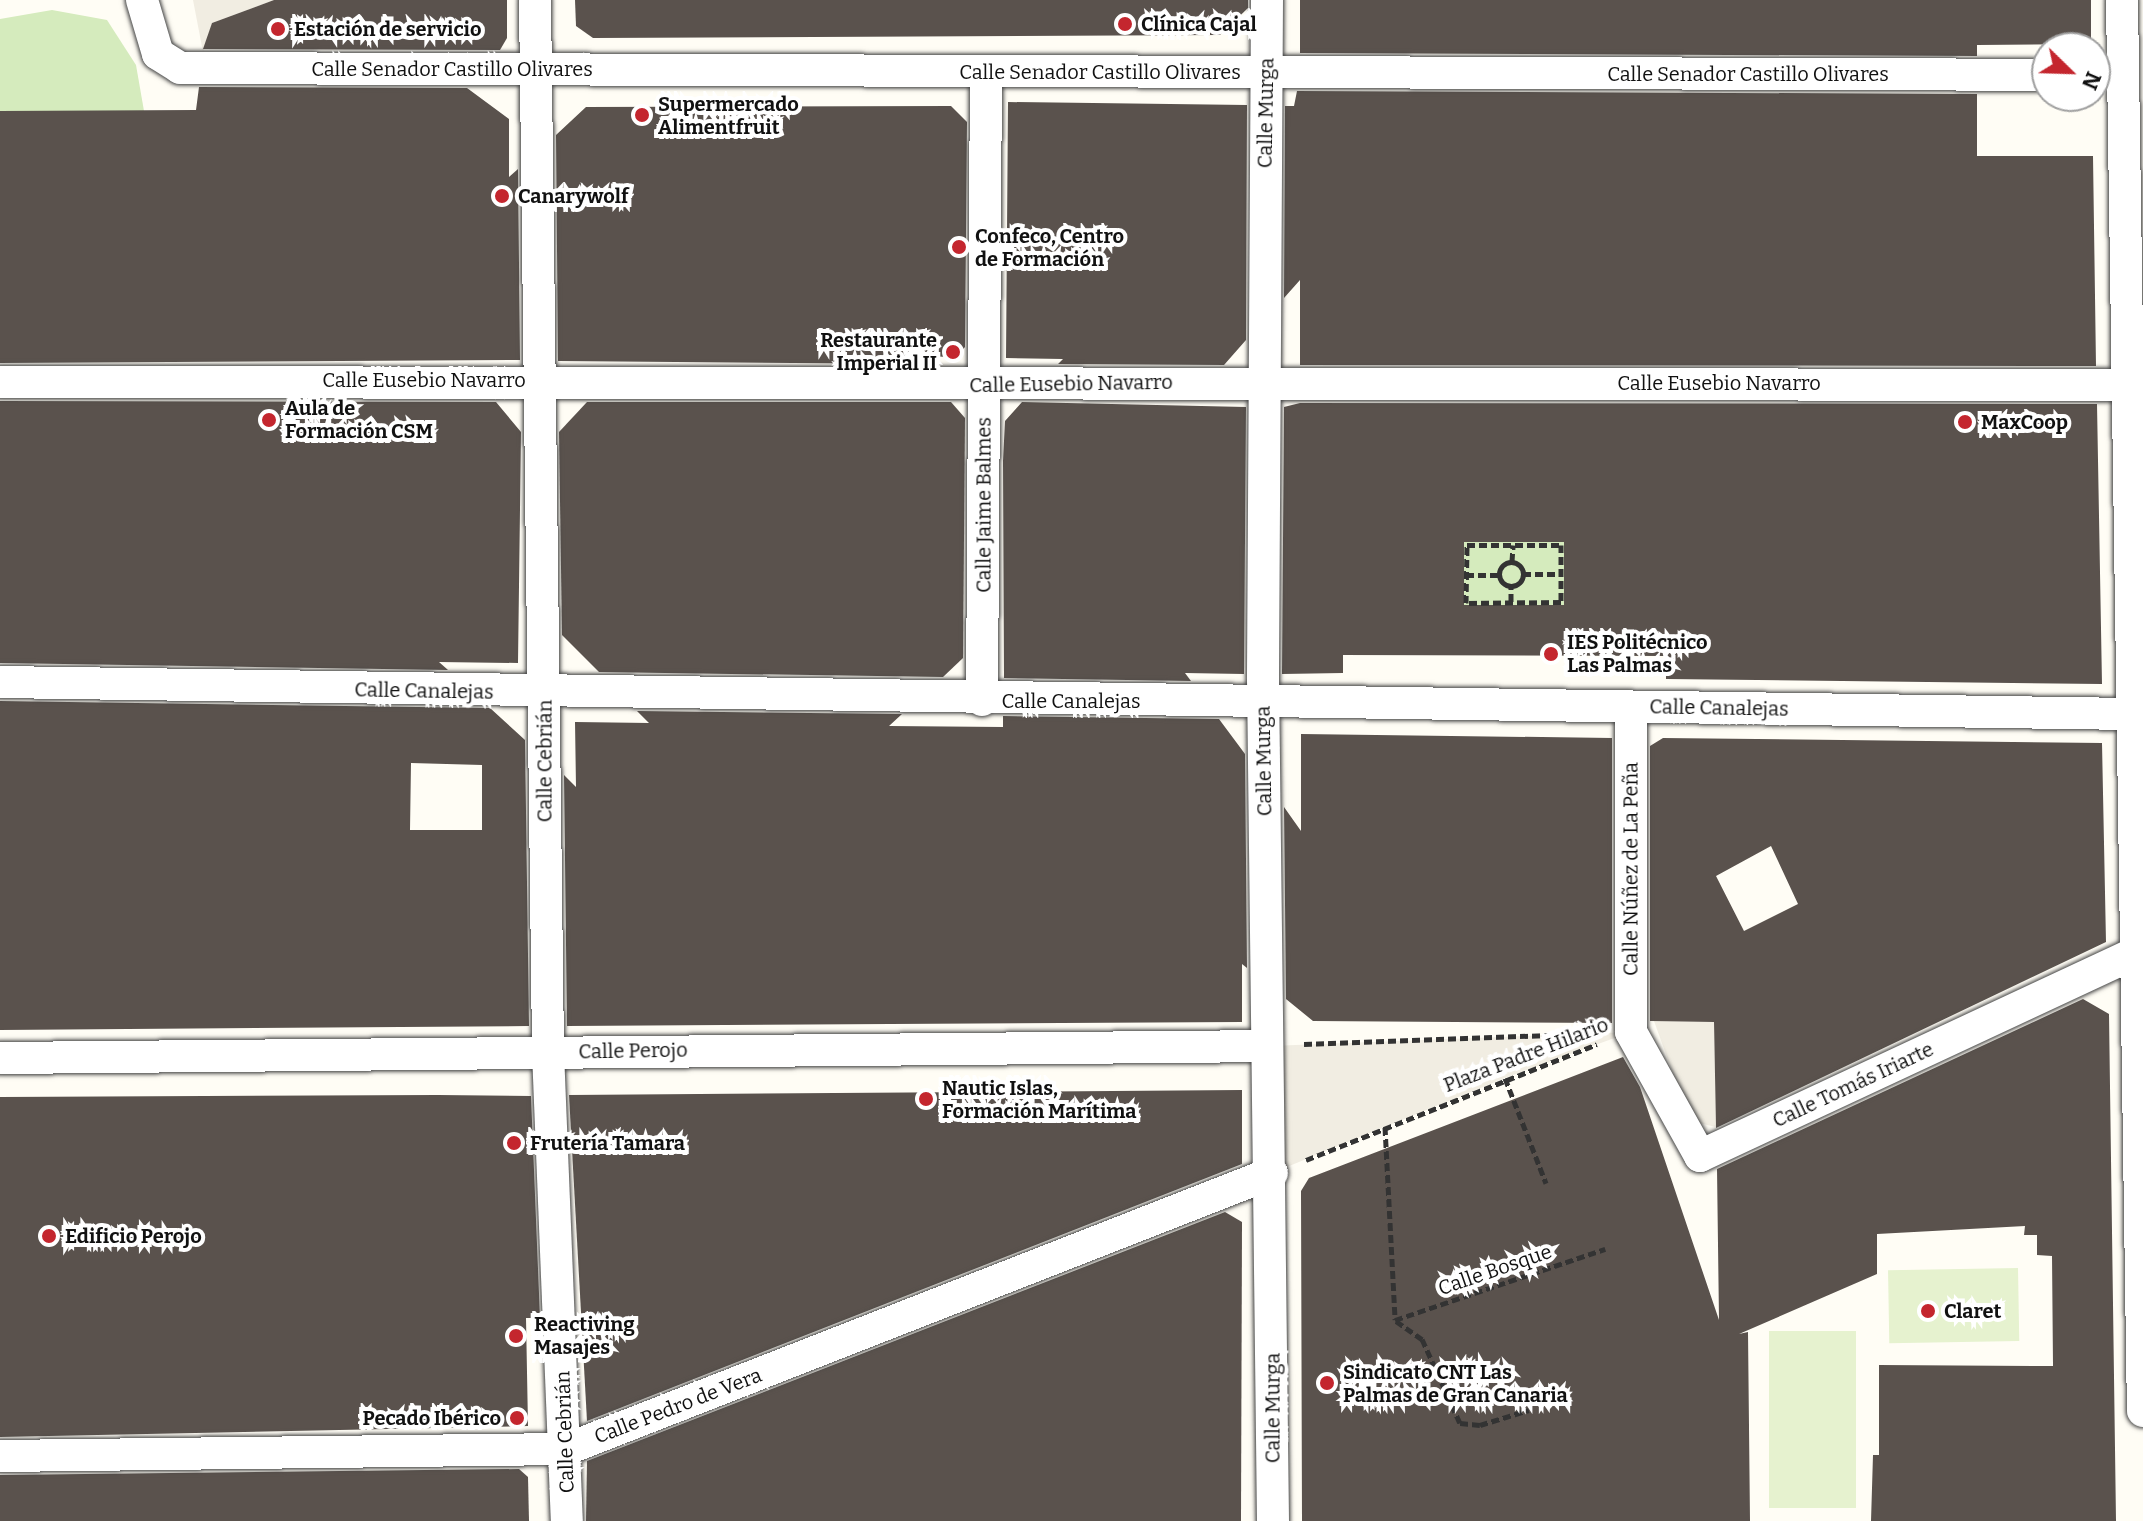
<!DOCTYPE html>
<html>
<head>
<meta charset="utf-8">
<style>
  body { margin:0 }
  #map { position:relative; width:2143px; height:1521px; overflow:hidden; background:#fffdf5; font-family:Bitter,serif }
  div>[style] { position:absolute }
  .green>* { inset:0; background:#d5ebbd; transform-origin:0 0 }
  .pitch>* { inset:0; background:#e6f2cf; transform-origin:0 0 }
  .plaza>* { inset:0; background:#f1ede2 }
  .building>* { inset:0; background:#5a524d }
  .path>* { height:5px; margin-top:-2.5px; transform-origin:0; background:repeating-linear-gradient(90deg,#333 0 8px,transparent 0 12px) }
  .path>.ring { margin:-2.5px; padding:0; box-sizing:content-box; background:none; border:5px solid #333; border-radius:50% }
  .roads { filter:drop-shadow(0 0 2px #444) drop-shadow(0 0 2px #444) }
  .street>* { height:32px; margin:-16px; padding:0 16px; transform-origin:16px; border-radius:16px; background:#fff }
  .dots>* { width:22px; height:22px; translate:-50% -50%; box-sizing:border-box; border:4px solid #fff; border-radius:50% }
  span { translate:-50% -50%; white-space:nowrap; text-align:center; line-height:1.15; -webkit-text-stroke:8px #fff; paint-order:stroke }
  .poi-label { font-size:20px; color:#111; font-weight:700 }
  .left { translate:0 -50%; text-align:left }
  .right { translate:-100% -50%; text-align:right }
  .street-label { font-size:20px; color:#111 }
  .north { position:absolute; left:2031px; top:32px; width:80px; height:80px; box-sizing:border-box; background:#fff; border:2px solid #a0a0a0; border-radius:50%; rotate:113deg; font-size:22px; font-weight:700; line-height:32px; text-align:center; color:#111 }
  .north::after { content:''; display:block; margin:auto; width:28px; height:36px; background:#c4262e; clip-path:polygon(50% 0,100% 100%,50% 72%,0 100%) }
</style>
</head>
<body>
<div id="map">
  <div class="green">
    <div style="clip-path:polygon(52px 10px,107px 20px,136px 65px,144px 111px,0 111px,0 19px)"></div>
    <div style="left:1464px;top:542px;width:100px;height:63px"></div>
  </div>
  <div class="pitch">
    <div style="left:2018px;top:1268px;width:73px;height:130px;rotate:89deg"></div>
    <div style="left:1769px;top:1331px;width:87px;height:177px"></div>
  </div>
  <div class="plaza">
    <div style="clip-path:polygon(193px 0,274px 0,212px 23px,203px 52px)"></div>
    <div style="clip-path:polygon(1654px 1021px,1714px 1022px,1716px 1127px,1690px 1121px)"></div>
    <div style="clip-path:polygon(1631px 1032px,1505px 1078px,1272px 1173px,1267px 1046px)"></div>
  </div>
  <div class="building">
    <div style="clip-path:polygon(274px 0,507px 0,507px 38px,500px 50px,203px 49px,212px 23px)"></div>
    <div style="clip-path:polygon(575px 0,1248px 0,1248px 8px,1220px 35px,593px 38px,576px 26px)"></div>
    <div style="clip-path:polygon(1300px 0,2091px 0,2091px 44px,1977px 45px,1977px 56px,1300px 53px)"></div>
    <div style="clip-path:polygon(199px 87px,467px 88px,509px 119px,509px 177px,518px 169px,520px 360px,0 363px,0 111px,196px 110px)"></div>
    <div style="clip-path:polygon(1297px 91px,1977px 94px,1977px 156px,2093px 156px,2096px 366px,1300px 365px,1300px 280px,1284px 298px,1285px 106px,1294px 106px)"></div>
    <div style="clip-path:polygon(1008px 102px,1247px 105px,1246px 340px,1224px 365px,1058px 364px,1063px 359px,1006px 358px)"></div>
    <div style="clip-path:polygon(951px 106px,967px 122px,965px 347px,956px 357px,911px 356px,918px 364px,558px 361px,556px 135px,586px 107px)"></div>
    <div style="clip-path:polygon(0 401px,496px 402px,521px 432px,518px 663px,439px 662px,448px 670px,0 663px)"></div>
    <div style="clip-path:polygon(587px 402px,951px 402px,965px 418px,963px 658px,943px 677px,599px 672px,562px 635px,559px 432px)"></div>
    <div style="clip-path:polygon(1022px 402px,1246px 407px,1244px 674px,1185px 673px,1191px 681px,1004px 678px,1003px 461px,1005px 421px)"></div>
    <div style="clip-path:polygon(evenodd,1300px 403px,2097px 404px,2102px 684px,1666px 679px,1666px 656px,1343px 655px,1343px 673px,1282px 674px,1284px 407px,1300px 403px,1464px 542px,1564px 542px,1564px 605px,1464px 605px,1464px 542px)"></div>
    <div style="clip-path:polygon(evenodd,0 701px,490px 708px,525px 740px,529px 1026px,0 1030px,0 701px,411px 763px,482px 765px,482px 830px,410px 830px,411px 763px)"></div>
    <div style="clip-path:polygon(637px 711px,902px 714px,889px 726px,1003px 727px,1003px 716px,1219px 719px,1245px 754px,1247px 968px,1242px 964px,1242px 1022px,567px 1026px,564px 775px,576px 787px,575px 722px,649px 723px)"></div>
    <div style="clip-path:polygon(1301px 734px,1612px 738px,1612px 1023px,1313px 1021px,1286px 999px,1284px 807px,1301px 831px)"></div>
    <div style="clip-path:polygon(evenodd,1663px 738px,2102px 743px,2106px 942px,1716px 1128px,1714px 1022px,1650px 1021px,1650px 746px,1663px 738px,1771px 846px,1798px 904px,1744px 931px,1716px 876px,1771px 846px)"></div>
    <div style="clip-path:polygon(2083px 999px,2109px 1014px,2116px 1521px,1871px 1521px,1873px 1455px,1879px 1455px,1879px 1365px,2053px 1366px,2052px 1256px,2037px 1255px,2037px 1235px,2024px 1235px,2025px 1226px,1877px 1234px,1877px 1274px,1739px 1334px,1748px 1332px,1750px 1521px,1302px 1521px,1301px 1191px,1309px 1178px,1623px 1057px,1640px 1087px,1719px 1320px,1717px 1169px)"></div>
    <div style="clip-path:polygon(1242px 1090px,1242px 1164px,587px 1421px,569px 1095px)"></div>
    <div style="clip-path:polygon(438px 1095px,531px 1096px,540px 1318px,526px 1318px,528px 1426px,0 1437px,0 1097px)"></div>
    <div style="clip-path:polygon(1225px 1212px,1242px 1222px,1241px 1521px,586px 1521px,587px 1461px)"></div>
    <div style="clip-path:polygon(519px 1469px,528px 1477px,529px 1521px,0 1521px,0 1475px)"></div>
  </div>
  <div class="path">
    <div style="left:1467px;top:545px;width:94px"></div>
    <div style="left:1561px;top:545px;width:57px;rotate:90deg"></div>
    <div style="left:1561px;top:602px;width:95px;rotate:179.4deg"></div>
    <div style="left:1466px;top:603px;width:58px;rotate:-89deg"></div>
    <div style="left:1512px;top:561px;width:16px;rotate:-86deg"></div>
    <div class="ring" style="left:1499px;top:562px;width:19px;height:19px"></div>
    <div style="left:1523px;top:574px;width:38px"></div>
    <div style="left:1466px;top:575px;width:33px"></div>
    <div style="left:1511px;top:602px;width:16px;rotate:-90deg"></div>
    <div style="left:1304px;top:1044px;width:294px;rotate:-2.1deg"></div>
    <div style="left:1505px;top:1078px;width:113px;rotate:68.7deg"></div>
    <div style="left:1385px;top:1127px;width:193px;rotate:87deg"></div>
    <div style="left:1395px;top:1320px;width:222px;rotate:-18.7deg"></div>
    <div style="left:1306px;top:1160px;width:313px;rotate:-21.7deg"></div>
    <div style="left:1396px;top:1321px;width:32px;rotate:35deg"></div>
    <div style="left:1422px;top:1339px;width:92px;rotate:65.7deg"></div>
    <div style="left:1460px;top:1423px;width:20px;rotate:6deg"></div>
    <div style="left:1480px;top:1425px;width:51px;rotate:-17deg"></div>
  </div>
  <div class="roads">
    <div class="street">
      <div style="left:142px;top:0;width:56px;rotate:73.5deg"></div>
      <div style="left:158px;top:54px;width:26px;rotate:32deg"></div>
      <div style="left:180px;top:68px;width:1867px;rotate:0.21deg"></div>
      <div style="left:535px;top:0;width:1052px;rotate:89.29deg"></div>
      <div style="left:548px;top:1052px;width:469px;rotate:87.7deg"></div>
      <div style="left:1267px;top:0;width:679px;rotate:90.34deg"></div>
      <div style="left:1263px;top:679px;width:842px;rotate:89.32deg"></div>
      <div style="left:2122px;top:0;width:1411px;rotate:89.15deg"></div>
      <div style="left:0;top:382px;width:2143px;rotate:0.08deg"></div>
      <div style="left:0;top:682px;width:2143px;rotate:0.86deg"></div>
      <div style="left:982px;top:700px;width:629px;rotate:-89.64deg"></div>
      <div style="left:1631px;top:707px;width:325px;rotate:90deg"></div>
      <div style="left:1631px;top:1032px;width:142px;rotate:60.9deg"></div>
      <div style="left:1700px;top:1156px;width:479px;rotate:-25deg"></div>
      <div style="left:0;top:1058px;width:1267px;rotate:-0.54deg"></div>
      <div style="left:0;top:1456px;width:567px;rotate:-0.71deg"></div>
      <div style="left:567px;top:1449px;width:757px;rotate:-21.38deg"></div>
    </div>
  </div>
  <div class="dots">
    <div style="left:1125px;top:24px;background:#c4262e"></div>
    <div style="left:278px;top:29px;background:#c4262e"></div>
    <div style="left:642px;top:115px;background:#c4262e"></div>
    <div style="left:502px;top:196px;background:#c4262e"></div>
    <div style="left:959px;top:247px;background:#c4262e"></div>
    <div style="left:953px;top:352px;background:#c4262e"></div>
    <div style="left:269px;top:420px;background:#c4262e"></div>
    <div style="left:1965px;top:422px;background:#c4262e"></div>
    <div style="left:1551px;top:654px;background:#c4262e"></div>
    <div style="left:926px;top:1099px;background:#c4262e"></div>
    <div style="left:514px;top:1143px;background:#c4262e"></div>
    <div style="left:49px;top:1236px;background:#c4262e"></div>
    <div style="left:1928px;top:1311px;background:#c4262e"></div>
    <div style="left:516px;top:1336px;background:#c4262e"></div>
    <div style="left:1327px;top:1383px;background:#c4262e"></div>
    <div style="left:517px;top:1418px;background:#c4262e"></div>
  </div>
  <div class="poi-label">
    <span class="left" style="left:1141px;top:24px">Clínica Cajal</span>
    <span class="left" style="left:294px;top:29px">Estación de servicio</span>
    <span class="left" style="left:658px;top:116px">Supermercado<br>Alimentfruit</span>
    <span class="left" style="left:518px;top:196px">Canarywolf</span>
    <span class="left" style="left:975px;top:248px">Confeco, Centro<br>de Formación</span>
    <span class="right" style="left:937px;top:352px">Restaurante<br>Imperial II</span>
    <span class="left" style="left:285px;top:420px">Aula de<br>Formación CSM</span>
    <span class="left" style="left:1981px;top:422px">MaxCoop</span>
    <span class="left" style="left:1567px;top:654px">IES Politécnico<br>Las Palmas</span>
    <span class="left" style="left:942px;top:1100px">Nautic Islas,<br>Formación Marítima</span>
    <span class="left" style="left:530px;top:1143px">Frutería Tamara</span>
    <span class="left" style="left:65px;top:1236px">Edificio Perojo</span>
    <span class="left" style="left:1944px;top:1311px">Claret</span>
    <span class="left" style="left:534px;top:1336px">Reactiving<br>Masajes</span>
    <span class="left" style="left:1343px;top:1384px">Sindicato CNT Las<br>Palmas de Gran Canaria</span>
    <span class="right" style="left:501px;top:1418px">Pecado Ibérico</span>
  </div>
  <div class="street-label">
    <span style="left:452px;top:69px">Calle Senador Castillo Olivares</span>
    <span style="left:1100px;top:72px">Calle Senador Castillo Olivares</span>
    <span style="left:1748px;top:74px">Calle Senador Castillo Olivares</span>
    <span style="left:1266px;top:113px;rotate:-89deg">Calle Murga</span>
    <span style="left:424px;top:380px">Calle Eusebio Navarro</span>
    <span style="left:1719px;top:383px">Calle Eusebio Navarro</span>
    <span style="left:1071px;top:384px;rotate:-1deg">Calle Eusebio Navarro</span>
    <span style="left:984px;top:505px;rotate:-90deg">Calle Jaime Balmes</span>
    <span style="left:424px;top:691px;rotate:1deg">Calle Canalejas</span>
    <span style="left:1071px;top:701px">Calle Canalejas</span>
    <span style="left:1719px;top:708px;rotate:1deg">Calle Canalejas</span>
    <span style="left:545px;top:761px;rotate:-90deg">Calle Cebrián</span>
    <span style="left:1264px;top:761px;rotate:-91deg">Calle Murga</span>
    <span style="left:1631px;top:869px;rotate:-90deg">Calle Núñez de La Peña</span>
    <span style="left:633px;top:1051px;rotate:-1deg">Calle Perojo</span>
    <span style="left:1526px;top:1055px;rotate:-21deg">Plaza Padre Hilario</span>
    <span style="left:1853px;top:1085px;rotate:-25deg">Calle Tomás Iriarte</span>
    <span style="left:1495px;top:1270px;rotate:-19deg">Calle Bosque</span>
    <span style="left:678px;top:1406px;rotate:-21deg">Calle Pedro de Vera</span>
    <span style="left:1273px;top:1408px;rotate:-90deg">Calle Murga</span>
    <span style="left:565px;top:1432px;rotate:-92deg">Calle Cebrián</span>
  </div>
  <div class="north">N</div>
</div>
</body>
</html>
